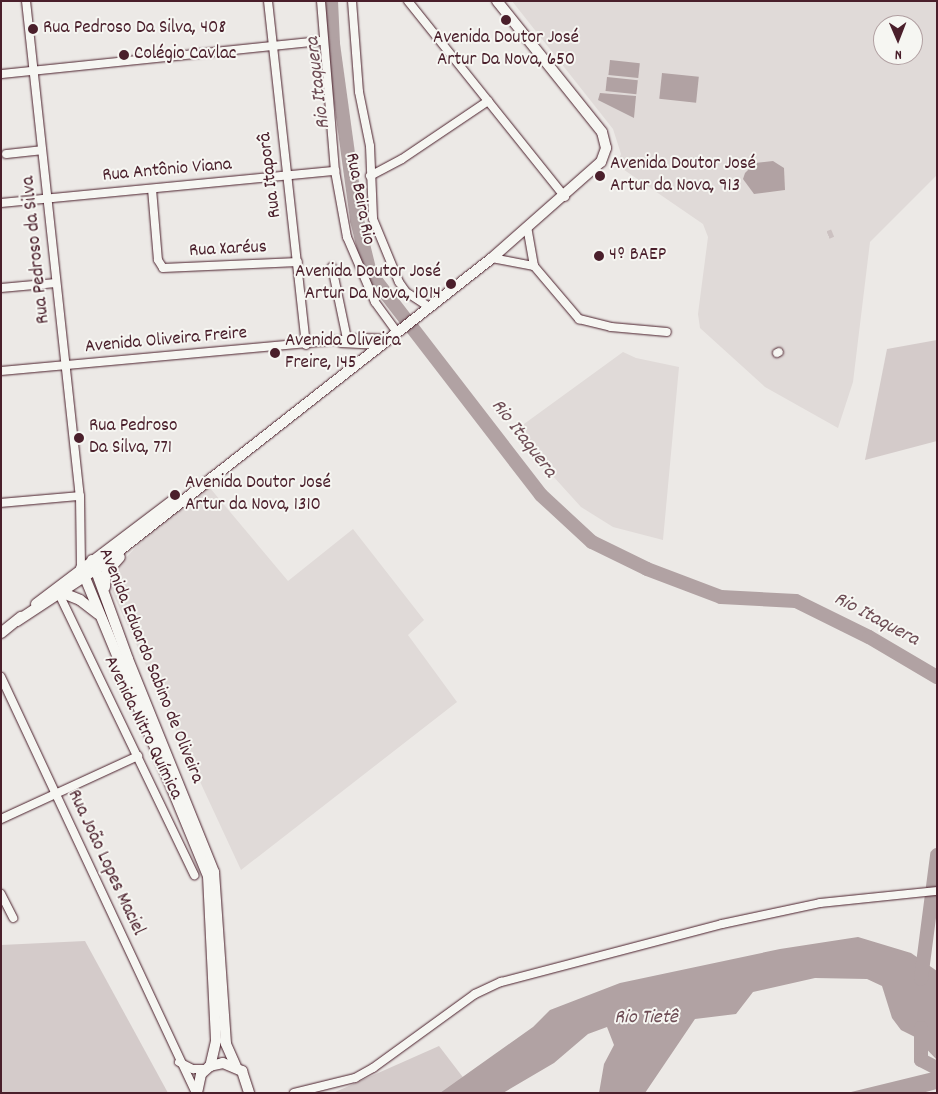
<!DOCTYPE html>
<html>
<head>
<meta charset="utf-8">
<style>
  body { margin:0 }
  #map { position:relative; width:938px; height:1094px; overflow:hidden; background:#ece9e6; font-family:Dekko,sans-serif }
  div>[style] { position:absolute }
  .built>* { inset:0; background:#e0dad8 }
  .green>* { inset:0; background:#d4cbca }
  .water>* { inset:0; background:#b1a2a3; transform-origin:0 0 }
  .river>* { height:14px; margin:-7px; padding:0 7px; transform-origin:7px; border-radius:7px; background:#b1a2a3 }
  .minor-tunnel>* { height:8px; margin-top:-4px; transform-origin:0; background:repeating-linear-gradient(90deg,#ccc1c1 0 8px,transparent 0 12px) }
  .roads { filter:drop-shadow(0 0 1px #4a1f2b) drop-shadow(0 0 1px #4a1f2b) }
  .minor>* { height:8px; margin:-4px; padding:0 4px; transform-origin:4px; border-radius:4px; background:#f6f6f2 }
  .major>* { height:10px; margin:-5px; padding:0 5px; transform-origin:5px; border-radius:5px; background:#f6f6f2 }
  .dots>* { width:14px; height:14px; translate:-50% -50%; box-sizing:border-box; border:2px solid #f6f6f2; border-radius:50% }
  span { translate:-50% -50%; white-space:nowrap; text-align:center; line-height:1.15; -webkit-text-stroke:4px #f6f6f2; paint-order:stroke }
  .poi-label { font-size:19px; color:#4a1f2b }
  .left { translate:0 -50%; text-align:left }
  .right { translate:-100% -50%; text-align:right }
  .street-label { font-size:19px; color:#4a1f2b }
  .water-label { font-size:20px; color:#6e4d55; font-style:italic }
  .frame { position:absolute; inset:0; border:2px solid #4a1f2b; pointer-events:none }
  .north { position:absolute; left:873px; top:15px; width:50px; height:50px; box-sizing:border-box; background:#f6f6f2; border:1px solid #b1a0a2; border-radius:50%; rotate:179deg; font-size:14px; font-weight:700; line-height:20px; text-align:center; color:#4a1f2b }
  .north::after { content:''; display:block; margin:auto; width:18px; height:22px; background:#4a1f2b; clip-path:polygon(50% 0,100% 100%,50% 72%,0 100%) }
</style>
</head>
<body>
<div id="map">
  <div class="built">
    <div style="clip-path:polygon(evenodd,512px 1px,937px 1px,937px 175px,870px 242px,853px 382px,838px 428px,765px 387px,700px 328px,698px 314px,708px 237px,703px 224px,617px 165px,621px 154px,613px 129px,512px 1px,883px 25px,913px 25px,913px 55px,883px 55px,883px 25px)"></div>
    <div style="clip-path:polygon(623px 352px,636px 358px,679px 367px,663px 540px,613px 527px,581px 507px,513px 432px)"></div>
    <div style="clip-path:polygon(210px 488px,288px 581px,353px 529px,424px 620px,408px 635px,457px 702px,241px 870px,106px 579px,172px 509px)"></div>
  </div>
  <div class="green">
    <div style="clip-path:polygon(937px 340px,937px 441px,865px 460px,887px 349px)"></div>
    <div style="clip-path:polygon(85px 941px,168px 1093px,1px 1093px,1px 945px)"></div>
    <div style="clip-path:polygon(439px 1046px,475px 1093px,333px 1093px)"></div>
  </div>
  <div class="water">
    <div style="left:610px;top:60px;width:30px;height:15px;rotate:6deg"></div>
    <div style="left:662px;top:73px;width:37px;height:26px;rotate:6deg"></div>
    <div style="left:607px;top:77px;width:31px;height:14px;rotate:6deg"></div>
    <div style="clip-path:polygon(600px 93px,636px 96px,634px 118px,598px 100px)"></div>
    <div style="clip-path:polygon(773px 161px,784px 168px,785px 190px,754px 194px,743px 179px,745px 173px,755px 163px)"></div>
    <div style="clip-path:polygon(858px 937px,911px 953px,937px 971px,937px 1060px,915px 1037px,901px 1030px,892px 1018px,882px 986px,867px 979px,815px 978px,753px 992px,736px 1014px,695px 1019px,645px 1093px,599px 1093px,604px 1064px,614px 1045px,607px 1027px,588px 1034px,554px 1063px,503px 1093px,440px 1093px,533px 1027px,550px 1010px,620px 983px,780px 949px)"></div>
    <div style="clip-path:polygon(937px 1071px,937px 1089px,922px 1093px,847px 1093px)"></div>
  </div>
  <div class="river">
    <div style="left:331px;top:1px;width:43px;rotate:87.3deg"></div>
    <div style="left:333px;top:44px;width:178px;rotate:82.2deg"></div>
    <div style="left:357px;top:220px;width:55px;rotate:76.2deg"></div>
    <div style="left:370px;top:273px;width:280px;rotate:52.4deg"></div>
    <div style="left:541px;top:495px;width:69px;rotate:42.7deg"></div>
    <div style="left:592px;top:542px;width:61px;rotate:26.1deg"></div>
    <div style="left:647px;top:569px;width:79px;rotate:20.7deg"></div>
    <div style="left:721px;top:597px;width:75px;rotate:3.1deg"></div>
    <div style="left:796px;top:601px;width:81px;rotate:26.3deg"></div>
    <div style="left:869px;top:637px;width:79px;rotate:30.5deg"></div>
    <div style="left:921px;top:979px;width:125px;rotate:-82.6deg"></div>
    <div style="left:921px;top:1028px;width:32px;rotate:90deg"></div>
    <div style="left:921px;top:1060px;width:18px;rotate:27deg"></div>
  </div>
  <div class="minor-tunnel">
    <div style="left:828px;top:235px;width:5px;rotate:-22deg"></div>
  </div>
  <div class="roads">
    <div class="minor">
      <div style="left:26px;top:1px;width:498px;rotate:83.8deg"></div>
      <div style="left:80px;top:496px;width:72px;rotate:89.2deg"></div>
      <div style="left:268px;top:1px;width:346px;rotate:83.7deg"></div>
      <div style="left:321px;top:1px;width:171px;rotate:85.3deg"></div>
      <div style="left:335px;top:171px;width:67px;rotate:79.7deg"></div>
      <div style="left:347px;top:237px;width:71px;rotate:66.7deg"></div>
      <div style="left:375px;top:302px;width:37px;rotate:54deg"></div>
      <div style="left:352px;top:1px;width:91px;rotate:85.6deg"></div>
      <div style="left:359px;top:92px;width:55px;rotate:78.5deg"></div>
      <div style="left:370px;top:146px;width:73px;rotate:87.6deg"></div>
      <div style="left:373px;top:219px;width:68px;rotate:67.6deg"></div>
      <div style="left:399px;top:282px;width:12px;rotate:55deg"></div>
      <div style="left:406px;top:292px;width:27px;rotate:33deg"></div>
      <div style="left:408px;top:1px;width:251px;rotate:51.3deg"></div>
      <div style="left:1px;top:74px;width:322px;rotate:-5.9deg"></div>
      <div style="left:6px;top:154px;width:36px;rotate:-6deg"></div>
      <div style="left:370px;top:176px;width:36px;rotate:-28deg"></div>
      <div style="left:402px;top:159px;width:104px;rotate:-34deg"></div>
      <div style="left:152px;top:189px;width:71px;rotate:85.2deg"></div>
      <div style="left:158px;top:260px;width:9px;rotate:58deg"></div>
      <div style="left:163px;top:268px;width:135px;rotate:-2.5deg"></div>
      <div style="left:1px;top:203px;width:336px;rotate:-5.5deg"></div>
      <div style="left:492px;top:258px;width:43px;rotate:10.8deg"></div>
      <div style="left:534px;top:266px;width:39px;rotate:-100deg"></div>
      <div style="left:534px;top:266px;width:70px;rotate:49.7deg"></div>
      <div style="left:579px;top:319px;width:33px;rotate:14deg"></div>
      <div style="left:611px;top:327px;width:56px;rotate:5.1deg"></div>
      <div style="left:332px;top:267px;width:74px;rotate:78.2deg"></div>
      <div style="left:1px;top:288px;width:55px;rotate:-5.2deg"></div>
      <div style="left:341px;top:343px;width:40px;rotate:2.9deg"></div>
      <div style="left:777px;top:353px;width:2px;rotate:-27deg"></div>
      <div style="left:1px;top:371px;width:363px;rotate:-5.2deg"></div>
      <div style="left:362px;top:338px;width:27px;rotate:2deg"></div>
      <div style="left:1px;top:503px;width:79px;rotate:-5.1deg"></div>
      <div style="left:60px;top:596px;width:310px;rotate:64.3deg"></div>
      <div style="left:1px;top:677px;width:459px;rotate:64.9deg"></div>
      <div style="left:1px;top:819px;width:151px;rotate:-24.7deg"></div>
      <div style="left:1px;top:894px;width:27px;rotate:63deg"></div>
      <div style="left:179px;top:1062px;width:16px;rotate:27deg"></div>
      <div style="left:193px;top:1069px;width:13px"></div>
      <div style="left:294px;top:1093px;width:63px;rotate:-13.8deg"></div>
      <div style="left:355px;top:1078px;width:21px;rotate:-29deg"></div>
      <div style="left:373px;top:1068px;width:126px;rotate:-36deg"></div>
      <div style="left:475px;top:994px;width:29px;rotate:-25deg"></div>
      <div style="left:501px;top:982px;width:228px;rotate:-14.7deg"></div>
      <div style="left:722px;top:924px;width:100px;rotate:-12.1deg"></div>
      <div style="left:820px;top:903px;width:118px;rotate:-5.9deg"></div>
    </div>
    <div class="major">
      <div style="left:92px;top:560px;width:105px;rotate:70deg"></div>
      <div style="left:128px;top:659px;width:230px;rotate:68deg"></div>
      <div style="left:214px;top:872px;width:172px;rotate:86deg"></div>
      <div style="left:226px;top:1044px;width:24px;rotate:66deg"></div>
      <div style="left:81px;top:568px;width:333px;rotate:67.6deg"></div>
      <div style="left:208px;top:876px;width:165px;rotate:87.2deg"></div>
      <div style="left:216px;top:1041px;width:26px;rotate:103deg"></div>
      <div style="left:105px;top:587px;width:14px;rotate:-86deg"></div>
      <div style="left:106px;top:573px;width:21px;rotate:-49deg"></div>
      <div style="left:63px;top:593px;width:18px;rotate:22deg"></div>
      <div style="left:80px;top:600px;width:23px;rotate:38deg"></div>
      <div style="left:36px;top:604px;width:171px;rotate:-37.1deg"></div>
      <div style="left:17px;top:621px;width:95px;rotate:-33.4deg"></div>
      <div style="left:96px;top:569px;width:504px;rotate:-38.14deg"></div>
      <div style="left:492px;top:258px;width:145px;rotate:-41.4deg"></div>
      <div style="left:601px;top:162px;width:15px;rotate:-70deg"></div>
      <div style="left:606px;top:148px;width:16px;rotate:-104deg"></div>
      <div style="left:602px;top:132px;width:168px;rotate:-128.7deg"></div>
      <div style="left:1px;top:633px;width:26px;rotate:-39deg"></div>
      <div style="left:197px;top:1093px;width:19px;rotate:-78deg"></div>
      <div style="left:201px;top:1074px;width:12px;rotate:-42deg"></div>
      <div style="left:210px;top:1066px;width:13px;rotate:-13deg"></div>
      <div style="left:223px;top:1063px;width:21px;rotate:23deg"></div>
      <div style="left:242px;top:1071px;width:23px;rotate:72deg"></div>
    </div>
  </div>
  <div class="dots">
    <div style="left:506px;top:20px;background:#4a1f2b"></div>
    <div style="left:33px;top:29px;background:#4a1f2b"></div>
    <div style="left:124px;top:55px;background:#4a1f2b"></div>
    <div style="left:600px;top:176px;background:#4a1f2b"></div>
    <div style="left:599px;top:256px;background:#4a1f2b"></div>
    <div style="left:451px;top:284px;background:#4a1f2b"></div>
    <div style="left:275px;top:353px;background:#4a1f2b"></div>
    <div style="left:79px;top:438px;background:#4a1f2b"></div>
    <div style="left:175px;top:495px;background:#4a1f2b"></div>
  </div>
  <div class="poi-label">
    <span class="left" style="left:43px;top:29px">Rua Pedroso Da Silva, 408</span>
    <span style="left:506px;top:50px">Avenida Doutor José<br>Artur Da Nova, 650</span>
    <span class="left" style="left:134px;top:55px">Colégio Cavlac</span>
    <span class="left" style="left:610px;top:176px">Avenida Doutor José<br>Artur da Nova, 913</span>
    <span class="left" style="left:609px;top:256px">4º BAEP</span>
    <span class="right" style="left:441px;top:284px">Avenida Doutor José<br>Artur Da Nova, 1014</span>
    <span class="left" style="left:285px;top:353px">Avenida Oliveira<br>Freire, 145</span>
    <span class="left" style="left:89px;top:438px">Rua Pedroso<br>Da Silva, 771</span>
    <span class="left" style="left:185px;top:495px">Avenida Doutor José<br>Artur da Nova, 1310</span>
  </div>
  <div class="street-label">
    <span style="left:167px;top:171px;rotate:-5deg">Rua Antônio Viana</span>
    <span style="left:271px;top:175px;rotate:-97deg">Rua Itaporâ</span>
    <span style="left:359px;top:199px;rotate:79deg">Rua Beira Rio</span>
    <span style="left:37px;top:250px;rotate:-96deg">Rua Pedroso da Silva</span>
    <span style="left:228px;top:250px;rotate:-3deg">Rua Xaréus</span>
    <span style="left:166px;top:341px;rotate:-5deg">Avenida Oliveira Freire</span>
    <span style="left:150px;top:666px;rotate:68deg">Avenida Eduardo Sabino de Oliveira</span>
    <span style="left:142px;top:728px;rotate:64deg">Avenida Nitro Química</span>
    <span style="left:105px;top:863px;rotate:65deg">Rua João Lopes Maciel</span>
  </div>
  <div class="water-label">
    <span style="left:319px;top:83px;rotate:-97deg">Rio Itaquera</span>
    <span style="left:523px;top:439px;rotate:52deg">Rio Itaquera</span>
    <span style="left:876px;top:620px;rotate:28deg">Rio Itaquera</span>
    <span style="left:646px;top:1018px">Rio Tietê</span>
  </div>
  <div class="frame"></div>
  <div class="north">N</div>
</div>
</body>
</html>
